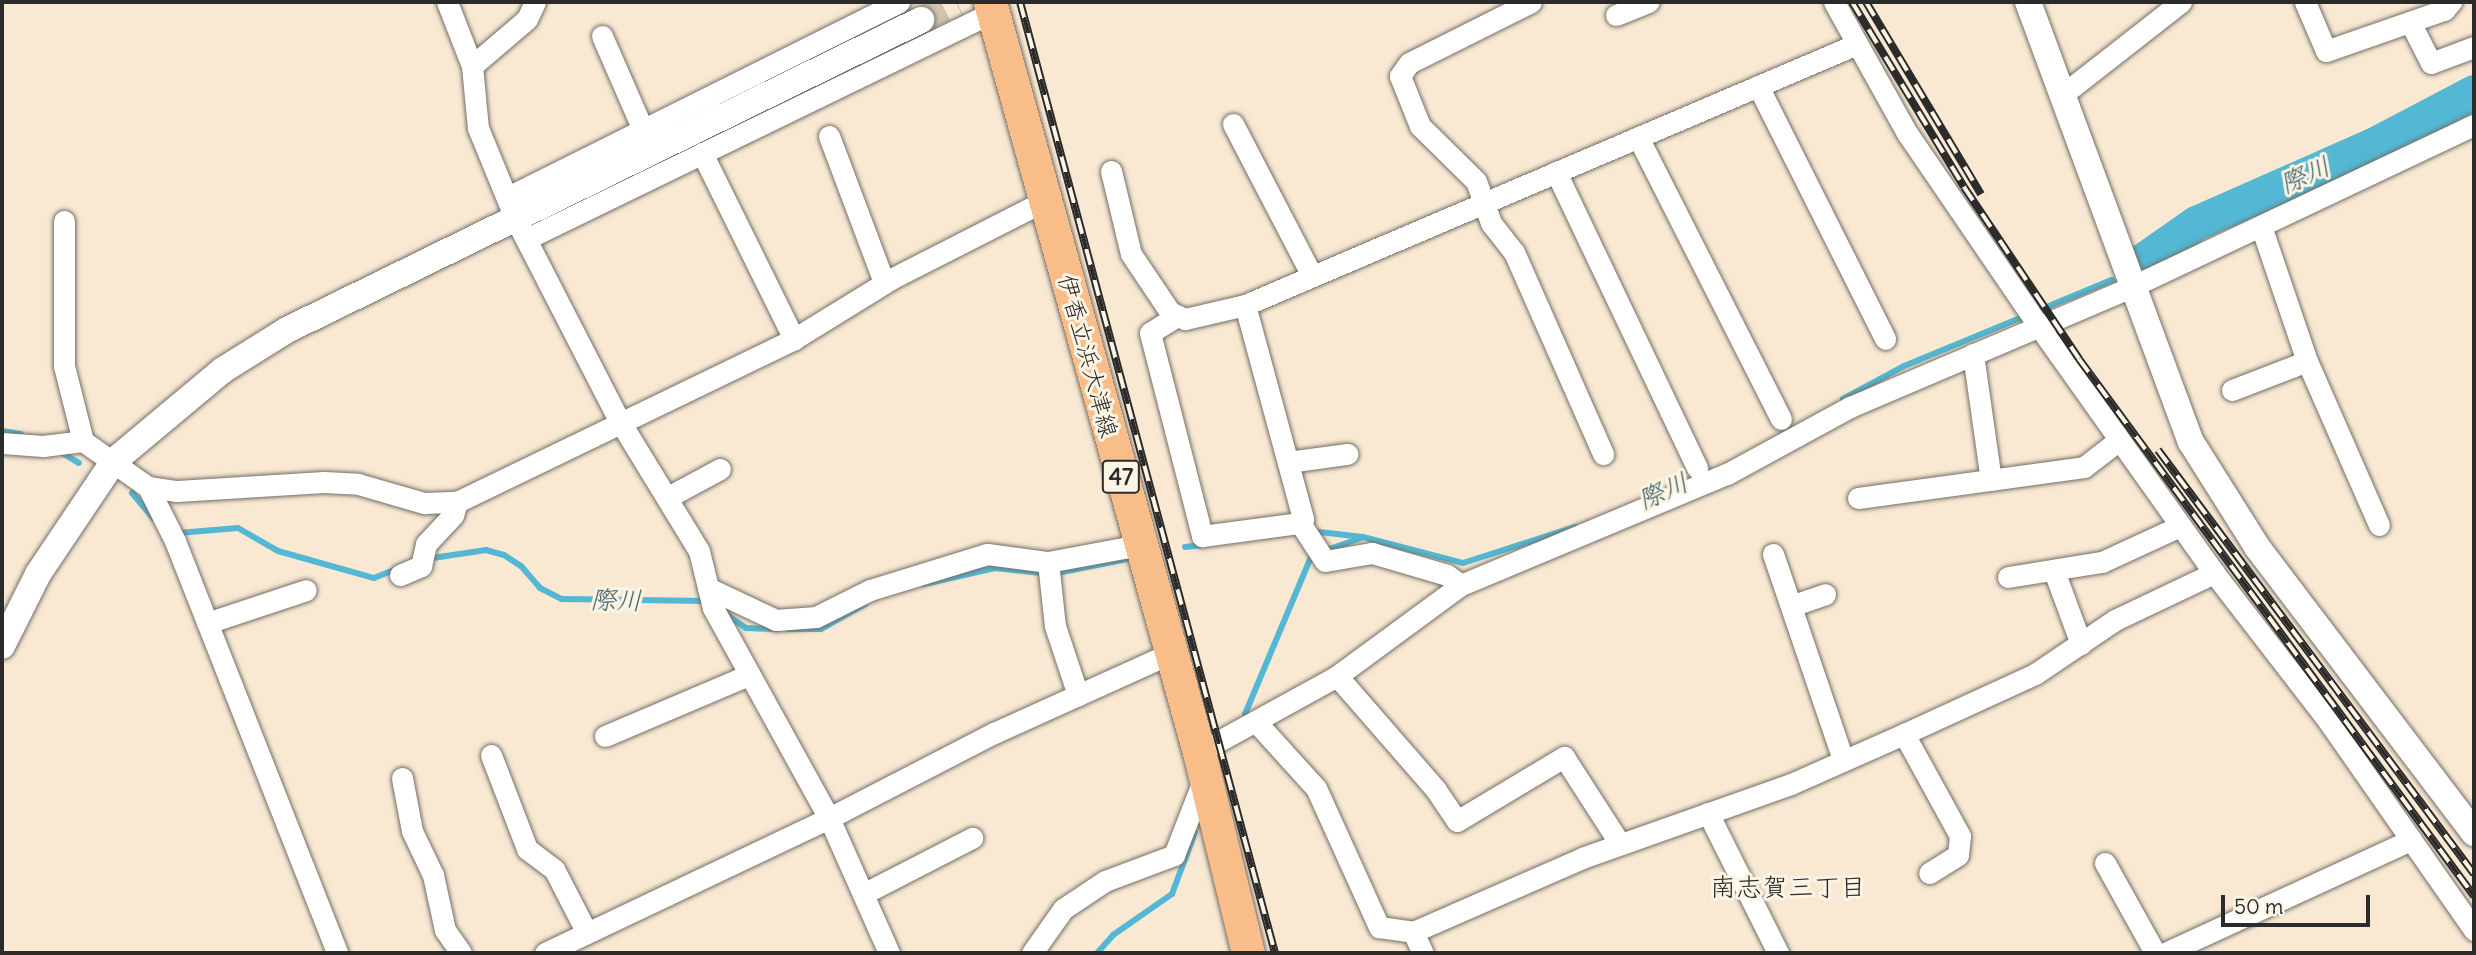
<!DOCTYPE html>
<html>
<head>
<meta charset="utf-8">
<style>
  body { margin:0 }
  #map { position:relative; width:2476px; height:955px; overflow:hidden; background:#f9e9d3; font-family:Delius,"Klee One",sans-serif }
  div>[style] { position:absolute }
  .stream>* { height:6px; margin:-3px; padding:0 3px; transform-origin:3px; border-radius:3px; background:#54b7d3 }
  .river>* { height:35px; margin:-17.5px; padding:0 17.5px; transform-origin:17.5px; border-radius:17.5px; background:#54b7d3 }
  .tertiary-tunnel>* { height:26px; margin-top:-13px; transform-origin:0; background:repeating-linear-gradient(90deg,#d0c3b1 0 26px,transparent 0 39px) }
  .roads { filter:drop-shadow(0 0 2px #736e66) drop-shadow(0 0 2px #736e66) }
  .minor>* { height:21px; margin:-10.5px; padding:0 10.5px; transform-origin:10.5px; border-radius:10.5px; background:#fff }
  .tertiary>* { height:26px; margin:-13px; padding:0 13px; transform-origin:13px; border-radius:13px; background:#fff }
  .primary>* { height:33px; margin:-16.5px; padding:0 16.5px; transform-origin:16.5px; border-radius:16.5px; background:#f8bd89 }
  .rail>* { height:8px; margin-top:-4px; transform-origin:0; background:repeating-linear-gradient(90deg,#fcf5e5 0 16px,#2b2b2b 0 32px); box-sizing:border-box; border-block:2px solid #2b2b2b }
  span { translate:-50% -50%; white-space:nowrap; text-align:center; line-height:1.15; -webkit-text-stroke:6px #fcf5e5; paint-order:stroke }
  .shield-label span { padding:2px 5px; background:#fcf5e5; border:2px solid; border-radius:5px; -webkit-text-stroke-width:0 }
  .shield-label { font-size:23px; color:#2b2b2b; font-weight:700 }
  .street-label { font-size:24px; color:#2b2b2b }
  .water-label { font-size:26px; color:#395c66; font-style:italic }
  .neighbourhood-label { font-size:26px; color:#2b2b2b }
  .frame { position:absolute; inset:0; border:4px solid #2b2b2b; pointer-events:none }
  .scale { position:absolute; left:2221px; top:895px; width:149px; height:32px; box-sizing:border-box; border:4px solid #2b2b2b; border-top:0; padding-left:9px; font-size:21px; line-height:24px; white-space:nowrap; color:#2b2b2b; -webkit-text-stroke:5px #fcf5e5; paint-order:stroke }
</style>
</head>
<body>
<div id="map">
  <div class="stream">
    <div style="left:1843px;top:399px;width:69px;rotate:-28.4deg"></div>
    <div style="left:1904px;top:366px;width:225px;rotate:-22.5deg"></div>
    <div style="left:2px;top:431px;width:19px;rotate:9deg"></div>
    <div style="left:59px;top:451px;width:23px;rotate:31deg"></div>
    <div style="left:132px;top:493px;width:33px;rotate:50deg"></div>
    <div style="left:1311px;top:531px;width:52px;rotate:6.6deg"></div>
    <div style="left:1363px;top:537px;width:103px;rotate:14.6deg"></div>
    <div style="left:1463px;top:563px;width:118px;rotate:-17.8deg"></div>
    <div style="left:178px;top:533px;width:60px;rotate:-4.8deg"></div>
    <div style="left:238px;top:528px;width:46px;rotate:29.9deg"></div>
    <div style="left:278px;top:551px;width:100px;rotate:15.7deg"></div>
    <div style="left:374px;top:578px;width:24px;rotate:-22deg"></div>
    <div style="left:1185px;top:547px;width:19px;rotate:-6deg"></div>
    <div style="left:426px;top:559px;width:61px;rotate:-8.5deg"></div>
    <div style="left:486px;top:550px;width:19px;rotate:16deg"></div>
    <div style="left:504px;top:555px;width:20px;rotate:33deg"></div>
    <div style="left:521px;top:566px;width:29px;rotate:49deg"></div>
    <div style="left:540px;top:588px;width:25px;rotate:27deg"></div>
    <div style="left:562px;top:599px;width:144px;rotate:0.8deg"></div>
    <div style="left:924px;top:584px;width:73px;rotate:-12.7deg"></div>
    <div style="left:995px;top:568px;width:57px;rotate:6deg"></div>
    <div style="left:1052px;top:574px;width:76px;rotate:-11.3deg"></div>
    <div style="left:723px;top:612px;width:28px;rotate:35deg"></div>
    <div style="left:746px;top:628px;width:31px;rotate:2deg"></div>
    <div style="left:788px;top:629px;width:33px"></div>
    <div style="left:821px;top:629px;width:51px;rotate:-29.6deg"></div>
    <div style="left:1245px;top:714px;width:173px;rotate:-67.2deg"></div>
    <div style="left:1312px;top:555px;width:52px;rotate:-19.1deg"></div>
    <div style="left:1097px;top:953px;width:24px;rotate:-48deg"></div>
    <div style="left:1113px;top:935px;width:72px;rotate:-34.8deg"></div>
    <div style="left:1172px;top:894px;width:66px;rotate:-69.6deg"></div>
  </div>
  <div class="river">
    <div style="left:2140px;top:262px;width:68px;rotate:-34.9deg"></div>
    <div style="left:2196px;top:223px;width:193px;rotate:-23.8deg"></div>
    <div style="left:2373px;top:145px;width:114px;rotate:-27.7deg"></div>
  </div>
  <div class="tertiary-tunnel">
    <div style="left:921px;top:20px;width:40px;rotate:-26.6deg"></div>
  </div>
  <div class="roads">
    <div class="minor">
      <div style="left:447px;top:2px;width:69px;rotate:68.7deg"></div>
      <div style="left:472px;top:66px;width:62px;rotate:84.5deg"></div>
      <div style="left:478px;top:128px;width:97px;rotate:67.7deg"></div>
      <div style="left:515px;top:218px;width:227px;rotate:62.8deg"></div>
      <div style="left:619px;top:420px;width:153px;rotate:58.6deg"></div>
      <div style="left:699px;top:551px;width:59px;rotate:76.2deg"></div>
      <div style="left:713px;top:608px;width:240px;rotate:61.1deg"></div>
      <div style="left:829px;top:818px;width:148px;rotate:66deg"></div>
      <div style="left:1531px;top:2px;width:136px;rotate:153.4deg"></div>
      <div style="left:1409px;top:63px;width:16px;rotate:125deg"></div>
      <div style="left:1400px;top:76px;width:54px;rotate:68.2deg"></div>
      <div style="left:1420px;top:126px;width:78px;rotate:44.5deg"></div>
      <div style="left:1476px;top:181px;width:45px;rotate:70.3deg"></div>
      <div style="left:1491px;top:223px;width:37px;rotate:52deg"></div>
      <div style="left:1514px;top:252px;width:221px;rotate:66.2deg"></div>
      <div style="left:1834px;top:2px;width:150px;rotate:60.9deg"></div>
      <div style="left:1907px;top:133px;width:232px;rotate:55.7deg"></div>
      <div style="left:2038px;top:325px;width:304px;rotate:54.6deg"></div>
      <div style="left:2214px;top:573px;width:188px;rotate:52.3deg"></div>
      <div style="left:2329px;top:722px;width:254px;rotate:55.1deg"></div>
      <div style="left:2305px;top:2px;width:53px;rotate:66.8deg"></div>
      <div style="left:2326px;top:51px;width:125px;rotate:-19.2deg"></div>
      <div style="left:2444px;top:10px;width:11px;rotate:-49deg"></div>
      <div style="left:1616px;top:15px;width:35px;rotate:-22deg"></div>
      <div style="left:2410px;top:22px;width:46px;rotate:62.9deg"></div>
      <div style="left:2431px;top:63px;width:46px;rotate:-20.4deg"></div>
      <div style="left:602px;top:36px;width:103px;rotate:66.4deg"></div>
      <div style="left:472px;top:66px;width:72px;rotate:-40.5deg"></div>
      <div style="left:527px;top:19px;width:19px;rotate:-65deg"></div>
      <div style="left:1758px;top:86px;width:283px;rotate:63.3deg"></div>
      <div style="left:2062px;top:95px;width:151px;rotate:-38deg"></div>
      <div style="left:1233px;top:124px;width:171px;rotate:62.5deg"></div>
      <div style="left:829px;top:136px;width:156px;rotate:69.4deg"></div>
      <div style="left:1638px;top:137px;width:316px;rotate:63.1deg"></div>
      <div style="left:702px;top:153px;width:208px;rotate:63.7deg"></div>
      <div style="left:1111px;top:171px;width:85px;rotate:76.5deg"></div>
      <div style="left:1131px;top:254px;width:70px;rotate:56.1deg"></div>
      <div style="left:1170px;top:312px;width:17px;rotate:25deg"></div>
      <div style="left:1185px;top:319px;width:62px;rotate:-13.1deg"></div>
      <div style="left:1245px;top:305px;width:665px;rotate:-23.1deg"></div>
      <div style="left:1556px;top:172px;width:328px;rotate:64.5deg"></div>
      <div style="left:508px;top:197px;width:437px;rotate:-26.5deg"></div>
      <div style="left:64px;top:221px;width:145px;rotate:90deg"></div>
      <div style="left:64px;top:366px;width:77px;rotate:75.8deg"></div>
      <div style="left:2261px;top:226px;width:143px;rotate:71.2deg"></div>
      <div style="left:2307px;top:361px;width:179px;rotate:66.3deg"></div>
      <div style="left:526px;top:239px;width:519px;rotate:-25.92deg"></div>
      <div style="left:1245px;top:305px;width:222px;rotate:74.8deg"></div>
      <div style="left:1303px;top:519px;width:5px;rotate:127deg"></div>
      <div style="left:1177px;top:316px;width:32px;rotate:148deg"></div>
      <div style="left:1150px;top:333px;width:210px;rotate:75.6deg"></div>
      <div style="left:1202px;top:536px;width:99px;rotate:-7.6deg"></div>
      <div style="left:1300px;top:523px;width:45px;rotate:56.7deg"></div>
      <div style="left:1325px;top:561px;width:48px;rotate:-9.7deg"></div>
      <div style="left:1372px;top:553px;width:78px;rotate:16.3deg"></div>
      <div style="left:1447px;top:575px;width:17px;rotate:36deg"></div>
      <div style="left:1973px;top:354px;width:127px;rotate:81.9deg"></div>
      <div style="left:2232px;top:390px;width:80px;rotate:-21.1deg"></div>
      <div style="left:2px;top:443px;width:41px;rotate:4.2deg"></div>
      <div style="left:43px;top:446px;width:40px;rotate:-7.1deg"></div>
      <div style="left:83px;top:441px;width:80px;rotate:35.3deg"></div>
      <div style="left:148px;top:487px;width:29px;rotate:8deg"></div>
      <div style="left:177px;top:491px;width:147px;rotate:-3.5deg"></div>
      <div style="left:324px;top:482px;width:34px;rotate:3deg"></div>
      <div style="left:358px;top:484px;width:69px;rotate:16.1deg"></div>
      <div style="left:424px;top:503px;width:33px;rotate:-2deg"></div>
      <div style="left:457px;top:502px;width:374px;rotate:-25.8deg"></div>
      <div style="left:794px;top:339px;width:114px;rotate:-31.7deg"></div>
      <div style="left:891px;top:279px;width:176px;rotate:-27deg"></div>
      <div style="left:1288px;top:462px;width:60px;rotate:-7.7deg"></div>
      <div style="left:148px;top:487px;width:60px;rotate:63.4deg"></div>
      <div style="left:175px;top:541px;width:443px;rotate:68.5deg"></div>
      <div style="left:668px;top:497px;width:59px;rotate:-28.3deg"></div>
      <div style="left:1858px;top:498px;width:228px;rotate:-7.8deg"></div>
      <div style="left:2084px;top:467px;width:44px;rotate:-37.6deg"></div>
      <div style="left:1773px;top:554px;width:218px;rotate:71.2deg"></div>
      <div style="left:1048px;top:562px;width:64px;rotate:83.8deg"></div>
      <div style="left:1055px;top:626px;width:73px;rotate:71.6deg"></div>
      <div style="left:2054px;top:571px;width:78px;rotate:69.7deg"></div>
      <div style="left:400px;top:575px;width:23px;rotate:-23deg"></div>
      <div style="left:421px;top:566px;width:23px;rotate:-77deg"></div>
      <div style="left:426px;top:544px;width:40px;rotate:-47deg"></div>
      <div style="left:453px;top:515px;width:14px;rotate:-73deg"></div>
      <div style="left:2008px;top:577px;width:95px;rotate:-9.1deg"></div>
      <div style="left:2102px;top:562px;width:86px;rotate:-24.8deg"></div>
      <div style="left:708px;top:588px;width:75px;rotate:25.2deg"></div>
      <div style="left:776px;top:620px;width:40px;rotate:-4.3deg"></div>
      <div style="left:816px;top:617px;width:60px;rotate:-26.6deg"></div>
      <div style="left:870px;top:590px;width:122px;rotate:-17.1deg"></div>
      <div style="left:987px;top:554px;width:62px;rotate:7.5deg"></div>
      <div style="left:1048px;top:562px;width:94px;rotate:-10.5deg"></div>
      <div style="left:1791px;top:606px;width:36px;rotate:-19deg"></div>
      <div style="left:207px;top:623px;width:104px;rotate:-18.4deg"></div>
      <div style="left:1337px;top:676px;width:151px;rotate:49deg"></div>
      <div style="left:1436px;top:790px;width:37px;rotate:56deg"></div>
      <div style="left:1457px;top:821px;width:125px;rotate:-30.9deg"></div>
      <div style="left:1564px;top:757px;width:103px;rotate:57.2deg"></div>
      <div style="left:1257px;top:723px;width:88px;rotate:47.8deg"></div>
      <div style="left:1316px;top:788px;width:153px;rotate:65.6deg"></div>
      <div style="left:1379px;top:927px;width:34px;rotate:8deg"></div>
      <div style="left:1413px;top:932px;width:184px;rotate:-23.6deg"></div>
      <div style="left:1582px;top:858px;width:222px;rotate:-19.5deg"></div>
      <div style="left:1791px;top:784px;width:124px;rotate:-23.9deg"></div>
      <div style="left:1904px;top:734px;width:144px;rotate:-24.6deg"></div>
      <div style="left:2035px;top:674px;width:97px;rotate:-34deg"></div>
      <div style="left:2115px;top:620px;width:110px;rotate:-25.4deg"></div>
      <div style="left:1904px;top:734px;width:116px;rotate:61.2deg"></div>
      <div style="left:1960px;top:836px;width:19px;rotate:96deg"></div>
      <div style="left:1958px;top:855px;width:34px;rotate:148deg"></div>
      <div style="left:605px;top:736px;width:156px;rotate:-23deg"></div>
      <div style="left:1199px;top:752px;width:158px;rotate:-28.8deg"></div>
      <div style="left:1337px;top:676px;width:154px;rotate:-36.3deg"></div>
      <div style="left:1461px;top:585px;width:288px;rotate:-22.7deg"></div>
      <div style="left:1727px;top:474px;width:140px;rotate:-28.6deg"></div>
      <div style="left:1850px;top:407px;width:306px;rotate:-23.1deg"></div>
      <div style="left:2131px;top:287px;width:379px;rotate:-25.3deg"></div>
      <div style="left:491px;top:755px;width:101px;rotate:69deg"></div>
      <div style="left:527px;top:849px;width:34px;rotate:37deg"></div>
      <div style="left:554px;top:869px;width:72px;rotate:62.7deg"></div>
      <div style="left:402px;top:778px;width:54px;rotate:79.3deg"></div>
      <div style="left:412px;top:831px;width:49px;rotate:64.5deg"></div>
      <div style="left:433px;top:875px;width:56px;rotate:77.7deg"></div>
      <div style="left:445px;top:930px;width:28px;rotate:55deg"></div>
      <div style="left:1708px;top:813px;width:157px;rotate:63.4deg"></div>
      <div style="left:2105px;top:863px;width:103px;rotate:60.9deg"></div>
      <div style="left:863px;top:894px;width:123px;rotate:-27.2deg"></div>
      <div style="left:1413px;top:932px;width:23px;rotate:65deg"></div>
      <div style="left:545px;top:953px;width:314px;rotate:-25.4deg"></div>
      <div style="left:829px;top:818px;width:186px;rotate:-27.3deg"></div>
      <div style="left:994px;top:733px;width:192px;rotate:-24.3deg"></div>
      <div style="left:1032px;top:953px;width:54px;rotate:-54.8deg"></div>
      <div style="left:1063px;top:909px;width:50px;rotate:-33.7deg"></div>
      <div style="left:1105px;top:881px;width:74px;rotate:-20.6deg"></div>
      <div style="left:1174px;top:855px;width:79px;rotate:-68.6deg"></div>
      <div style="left:2165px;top:953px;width:271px;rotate:-24.7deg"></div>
    </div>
    <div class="tertiary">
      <div style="left:2028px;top:2px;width:469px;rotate:69.7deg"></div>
      <div style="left:2191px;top:442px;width:124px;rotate:57.8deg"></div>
      <div style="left:2257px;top:547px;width:359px;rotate:52.8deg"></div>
      <div style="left:2px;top:646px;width:80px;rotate:-63.4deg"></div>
      <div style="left:38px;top:574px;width:136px;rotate:-56.1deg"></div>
      <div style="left:114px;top:461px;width:142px;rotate:-39.9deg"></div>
      <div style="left:223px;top:370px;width:75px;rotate:-32deg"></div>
      <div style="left:287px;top:330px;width:706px;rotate:-26.06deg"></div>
    </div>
    <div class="primary">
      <div style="left:990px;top:2px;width:779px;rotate:74.43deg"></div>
      <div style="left:1199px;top:752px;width:207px;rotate:76.3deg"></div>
    </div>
  </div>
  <div class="rail">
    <div style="left:1020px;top:2px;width:985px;rotate:74.99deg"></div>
    <div style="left:1852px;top:2px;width:216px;rotate:58.8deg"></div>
    <div style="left:1964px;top:187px;width:207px;rotate:56.2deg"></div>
    <div style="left:2079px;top:359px;width:667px;rotate:53.66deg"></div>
    <div style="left:1866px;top:2px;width:224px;rotate:59.1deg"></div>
    <div style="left:2158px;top:450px;width:529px;rotate:53.3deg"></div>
  </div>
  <div class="shield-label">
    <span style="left:1121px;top:477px">47</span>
  </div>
  <div class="street-label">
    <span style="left:1088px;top:356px;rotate:75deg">伊香立浜大津線</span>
  </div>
  <div class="water-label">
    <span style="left:2305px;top:175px;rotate:-24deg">際川</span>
    <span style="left:1663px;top:491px;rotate:-24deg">際川</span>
    <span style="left:616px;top:600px;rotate:1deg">際川</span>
  </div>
  <div class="neighbourhood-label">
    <span style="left:1788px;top:887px">南志賀三丁目</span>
  </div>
  <div class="frame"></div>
  <div class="scale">50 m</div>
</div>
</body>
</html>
